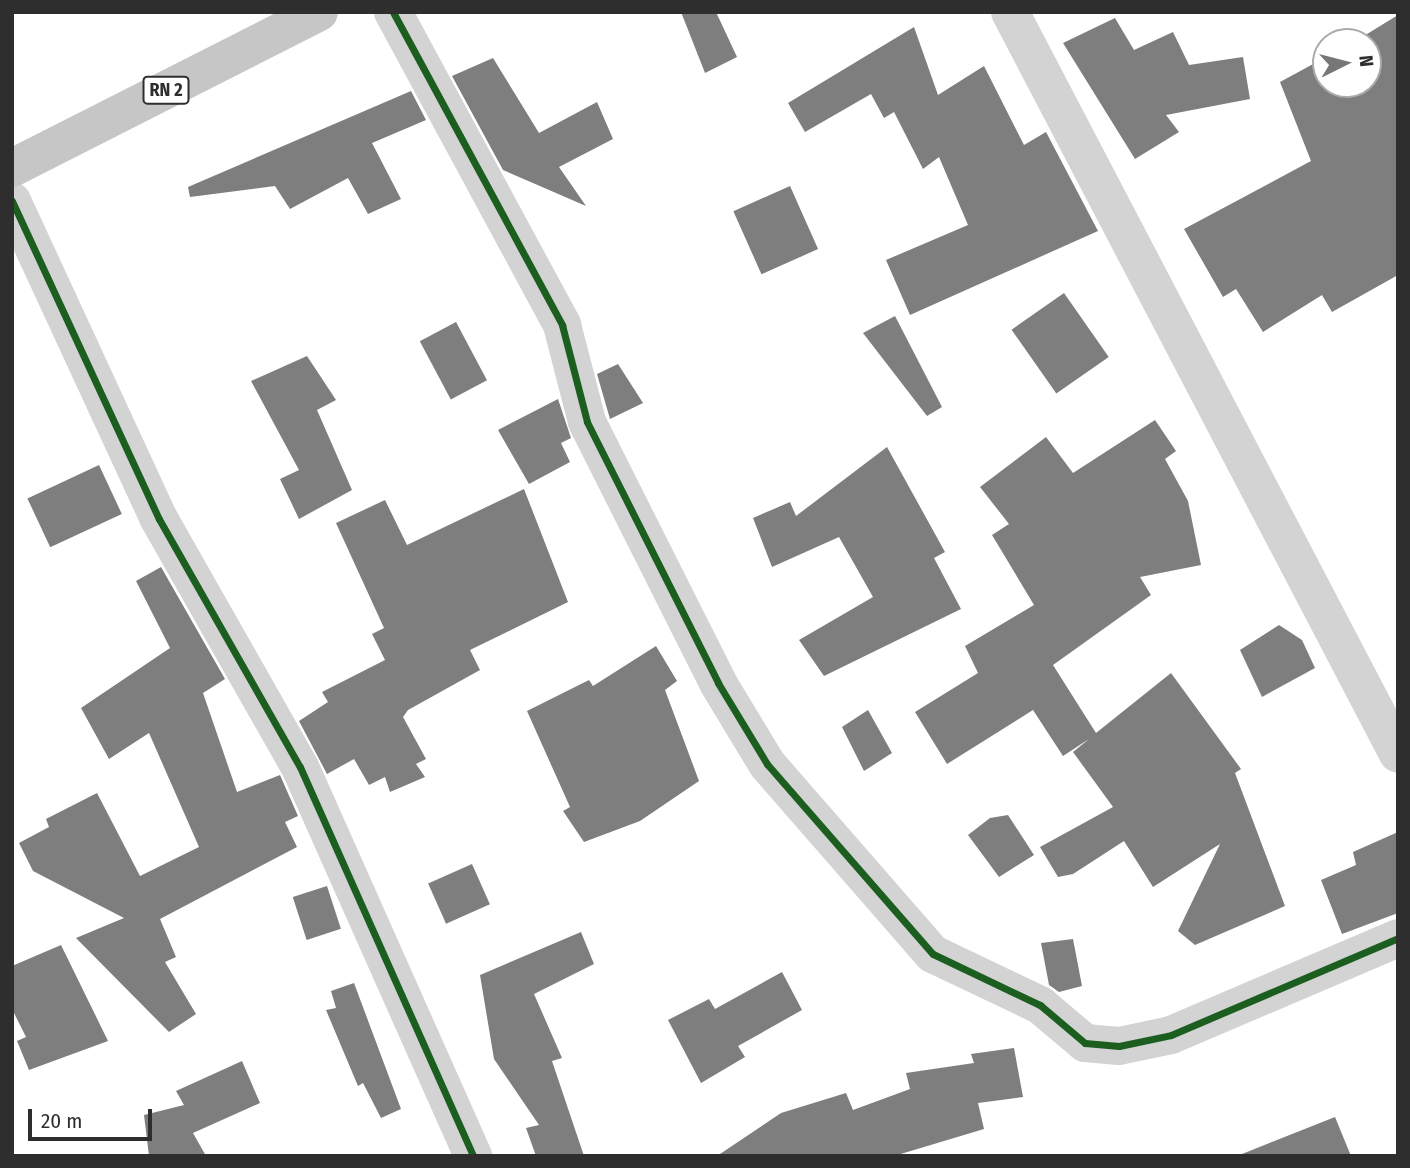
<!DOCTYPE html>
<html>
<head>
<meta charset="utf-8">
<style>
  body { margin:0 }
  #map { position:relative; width:1410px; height:1168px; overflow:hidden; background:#fff; font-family:"Fira Sans Condensed",sans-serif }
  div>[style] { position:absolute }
  .building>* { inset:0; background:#7e7e7e; transform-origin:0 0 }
  .minor>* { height:38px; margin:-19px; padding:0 19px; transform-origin:19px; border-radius:19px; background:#d3d3d3 }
  .major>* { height:38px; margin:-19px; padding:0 19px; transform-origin:19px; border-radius:19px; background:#c6c6c6 }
  .cycleway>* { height:7px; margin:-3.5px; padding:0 3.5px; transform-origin:3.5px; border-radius:3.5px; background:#1b5e20 }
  span { translate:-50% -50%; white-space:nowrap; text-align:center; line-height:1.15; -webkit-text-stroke:7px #fff; paint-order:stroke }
  .shield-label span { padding:2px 5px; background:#fff; border:2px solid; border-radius:5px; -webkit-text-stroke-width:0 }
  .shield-label { font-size:18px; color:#2e2e2e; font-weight:700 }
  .frame { position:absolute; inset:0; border:14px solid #2e2e2e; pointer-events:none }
  .north { position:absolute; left:1312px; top:28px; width:70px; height:70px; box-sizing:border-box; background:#fff; border:2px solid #ababab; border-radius:50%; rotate:84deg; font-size:19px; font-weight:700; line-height:28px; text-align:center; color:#2e2e2e }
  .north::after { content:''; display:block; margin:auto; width:24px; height:32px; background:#777; clip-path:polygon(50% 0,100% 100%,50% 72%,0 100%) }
  .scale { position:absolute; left:28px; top:1109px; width:124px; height:32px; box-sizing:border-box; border:4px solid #2e2e2e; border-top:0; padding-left:9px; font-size:21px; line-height:24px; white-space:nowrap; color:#2e2e2e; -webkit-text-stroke:5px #fff; paint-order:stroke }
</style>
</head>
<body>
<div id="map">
  <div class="building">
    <div style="clip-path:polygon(681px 12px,716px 12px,737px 57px,705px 73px)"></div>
    <div style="clip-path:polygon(1398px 15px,1398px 275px,1332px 312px,1322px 295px,1263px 332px,1236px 289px,1223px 297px,1184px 229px,1311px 161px,1280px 82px,1326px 57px,1326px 84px,1368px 84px,1368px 42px,1354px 42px)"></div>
    <div style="clip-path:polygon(1115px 18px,1134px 50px,1173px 32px,1189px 65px,1243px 57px,1250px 99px,1166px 115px,1179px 132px,1135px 159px,1063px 43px)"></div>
    <div style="clip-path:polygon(914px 27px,938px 95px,984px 66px,1024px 145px,1046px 132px,1098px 231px,910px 315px,886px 260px,968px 225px,939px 157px,923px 169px,894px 112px,884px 118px,871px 94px,805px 132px,788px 103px)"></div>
    <div style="clip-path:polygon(493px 58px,539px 133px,597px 102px,613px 139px,559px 167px,586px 206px,503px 170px,452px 76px)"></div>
    <div style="clip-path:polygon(411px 91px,426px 120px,372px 143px,401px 199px,368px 214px,348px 178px,290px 209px,275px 186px,190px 197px,188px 187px)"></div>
    <div style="left:790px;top:186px;width:69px;height:62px;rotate:66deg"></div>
    <div style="left:1064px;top:293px;width:78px;height:64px;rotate:55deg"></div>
    <div style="clip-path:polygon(895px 316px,942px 407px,927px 416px,863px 333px)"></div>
    <div style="left:456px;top:322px;width:66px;height:41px;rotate:62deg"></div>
    <div style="clip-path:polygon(307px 356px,336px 400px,317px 410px,352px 490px,299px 519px,280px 479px,299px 470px,251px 381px)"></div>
    <div style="clip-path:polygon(618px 364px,643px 403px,610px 419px,597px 374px)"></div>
    <div style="clip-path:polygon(558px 399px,571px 438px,561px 443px,570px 462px,529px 484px,498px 430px)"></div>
    <div style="clip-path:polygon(1155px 420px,1176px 451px,1165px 459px,1188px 501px,1201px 565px,1140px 577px,1151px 595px,1053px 665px,1096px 733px,1171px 673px,1241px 769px,1235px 773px,1285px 906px,1195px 945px,1178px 931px,1220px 844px,1153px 887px,1124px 841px,1073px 874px,1058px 877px,1040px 847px,1113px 807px,1073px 752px,1089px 739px,1063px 756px,1033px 710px,947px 764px,915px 712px,978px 673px,965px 646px,1034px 605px,992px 535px,1009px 524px,980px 487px,1046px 437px,1073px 473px)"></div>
    <div style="clip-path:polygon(887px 447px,945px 552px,934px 558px,961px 609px,824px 676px,799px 640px,873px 597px,839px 537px,772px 567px,753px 518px,790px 502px,796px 516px)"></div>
    <div style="left:99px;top:465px;width:54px;height:79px;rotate:65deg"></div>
    <div style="clip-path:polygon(524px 489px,568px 602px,470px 650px,480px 670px,408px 710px,403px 717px,426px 759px,416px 764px,425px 777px,390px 792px,385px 777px,369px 785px,354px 759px,327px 774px,299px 721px,328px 702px,322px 692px,385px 660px,372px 634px,384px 628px,336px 523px,385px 500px,407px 545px)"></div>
    <div style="clip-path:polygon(161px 567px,225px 679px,203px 693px,237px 792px,280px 775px,298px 816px,285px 822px,297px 847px,160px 919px,176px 957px,165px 962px,196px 1014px,169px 1032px,76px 938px,124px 918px,33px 871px,19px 843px,49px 827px,46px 819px,97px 793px,140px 876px,199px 847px,149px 733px,109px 759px,81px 708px,170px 648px,136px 581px)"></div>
    <div style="clip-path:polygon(1279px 625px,1302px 640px,1315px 668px,1262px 697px,1240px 650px)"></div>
    <div style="clip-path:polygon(656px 646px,677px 681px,665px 690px,699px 781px,640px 821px,584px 842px,563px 811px,570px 807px,527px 711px,589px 680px,593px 686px)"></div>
    <div style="clip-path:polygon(868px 710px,892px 753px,864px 771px,842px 727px)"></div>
    <div style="clip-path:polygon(1008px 815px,1034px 855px,999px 877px,968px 835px,990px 818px)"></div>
    <div style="clip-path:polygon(1398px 832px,1398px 913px,1342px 934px,1321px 880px,1356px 865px,1353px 852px)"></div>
    <div style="left:472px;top:864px;width:44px;height:48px;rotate:66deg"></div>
    <div style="left:327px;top:886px;width:45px;height:36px;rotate:72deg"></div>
    <div style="clip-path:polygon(581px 932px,594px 964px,534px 994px,562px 1058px,552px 1061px,584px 1156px,536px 1156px,526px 1128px,539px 1125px,494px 1059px,480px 975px)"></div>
    <div style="clip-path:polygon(1073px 939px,1082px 986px,1059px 992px,1049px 985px,1041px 943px)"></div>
    <div style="clip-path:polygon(61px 945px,108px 1041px,29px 1070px,17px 1041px,26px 1037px,12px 1009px,12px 966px)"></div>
    <div style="clip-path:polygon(782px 972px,802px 1010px,738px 1046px,745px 1057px,701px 1083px,668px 1020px,709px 999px,715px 1009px)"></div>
    <div style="clip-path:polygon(354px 983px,401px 1109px,381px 1118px,363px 1083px,358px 1086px,326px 1010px,336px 1008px,331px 991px)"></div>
    <div style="clip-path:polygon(1014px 1048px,1023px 1097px,978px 1103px,984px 1129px,894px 1156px,717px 1156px,781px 1113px,846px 1093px,853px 1110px,910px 1089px,906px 1073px,974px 1063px,971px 1054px)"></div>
    <div style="clip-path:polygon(242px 1061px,260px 1103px,193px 1133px,206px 1156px,149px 1156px,144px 1115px,184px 1105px,176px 1091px)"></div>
    <div style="clip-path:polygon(1335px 1117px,1351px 1156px,1242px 1156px,1242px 1154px)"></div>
  </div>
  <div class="minor">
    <div style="left:393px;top:12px;width:356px;rotate:61.6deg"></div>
    <div style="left:562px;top:325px;width:100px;rotate:75.5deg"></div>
    <div style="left:587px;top:422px;width:292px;rotate:63.3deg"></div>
    <div style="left:718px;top:683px;width:95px;rotate:58.8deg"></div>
    <div style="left:767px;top:764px;width:252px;rotate:48.9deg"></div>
    <div style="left:933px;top:954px;width:119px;rotate:25.5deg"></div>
    <div style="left:1040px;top:1005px;width:59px;rotate:40.2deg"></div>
    <div style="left:1085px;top:1043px;width:34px;rotate:5deg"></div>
    <div style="left:1119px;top:1046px;width:53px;rotate:-11.9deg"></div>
    <div style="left:1171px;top:1035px;width:247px;rotate:-23.1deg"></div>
    <div style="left:1010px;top:12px;width:837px;rotate:62.39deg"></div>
    <div style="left:12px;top:201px;width:350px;rotate:65.2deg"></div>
    <div style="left:159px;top:519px;width:285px;rotate:60.4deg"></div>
    <div style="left:300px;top:767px;width:426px;rotate:66deg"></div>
  </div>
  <div class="major">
    <div style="left:12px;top:168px;width:344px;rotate:-26.9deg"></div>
  </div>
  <div class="cycleway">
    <div style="left:393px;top:12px;width:356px;rotate:61.6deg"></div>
    <div style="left:562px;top:325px;width:100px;rotate:75.5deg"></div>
    <div style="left:587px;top:422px;width:292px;rotate:63.3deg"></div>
    <div style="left:718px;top:683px;width:95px;rotate:58.8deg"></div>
    <div style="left:767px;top:764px;width:252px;rotate:48.9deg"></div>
    <div style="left:933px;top:954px;width:119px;rotate:25.5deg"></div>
    <div style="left:1040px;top:1005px;width:59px;rotate:40.2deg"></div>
    <div style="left:1085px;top:1043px;width:34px;rotate:5deg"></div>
    <div style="left:1119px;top:1046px;width:53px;rotate:-11.9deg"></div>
    <div style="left:1171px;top:1035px;width:247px;rotate:-23.1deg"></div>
    <div style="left:12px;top:201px;width:350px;rotate:65.2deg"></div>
    <div style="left:159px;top:519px;width:285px;rotate:60.4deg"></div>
    <div style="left:300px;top:767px;width:426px;rotate:66deg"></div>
  </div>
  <div class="shield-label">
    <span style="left:166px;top:90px">RN 2</span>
  </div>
  <div class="frame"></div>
  <div class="north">N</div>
  <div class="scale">20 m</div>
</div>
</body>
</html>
